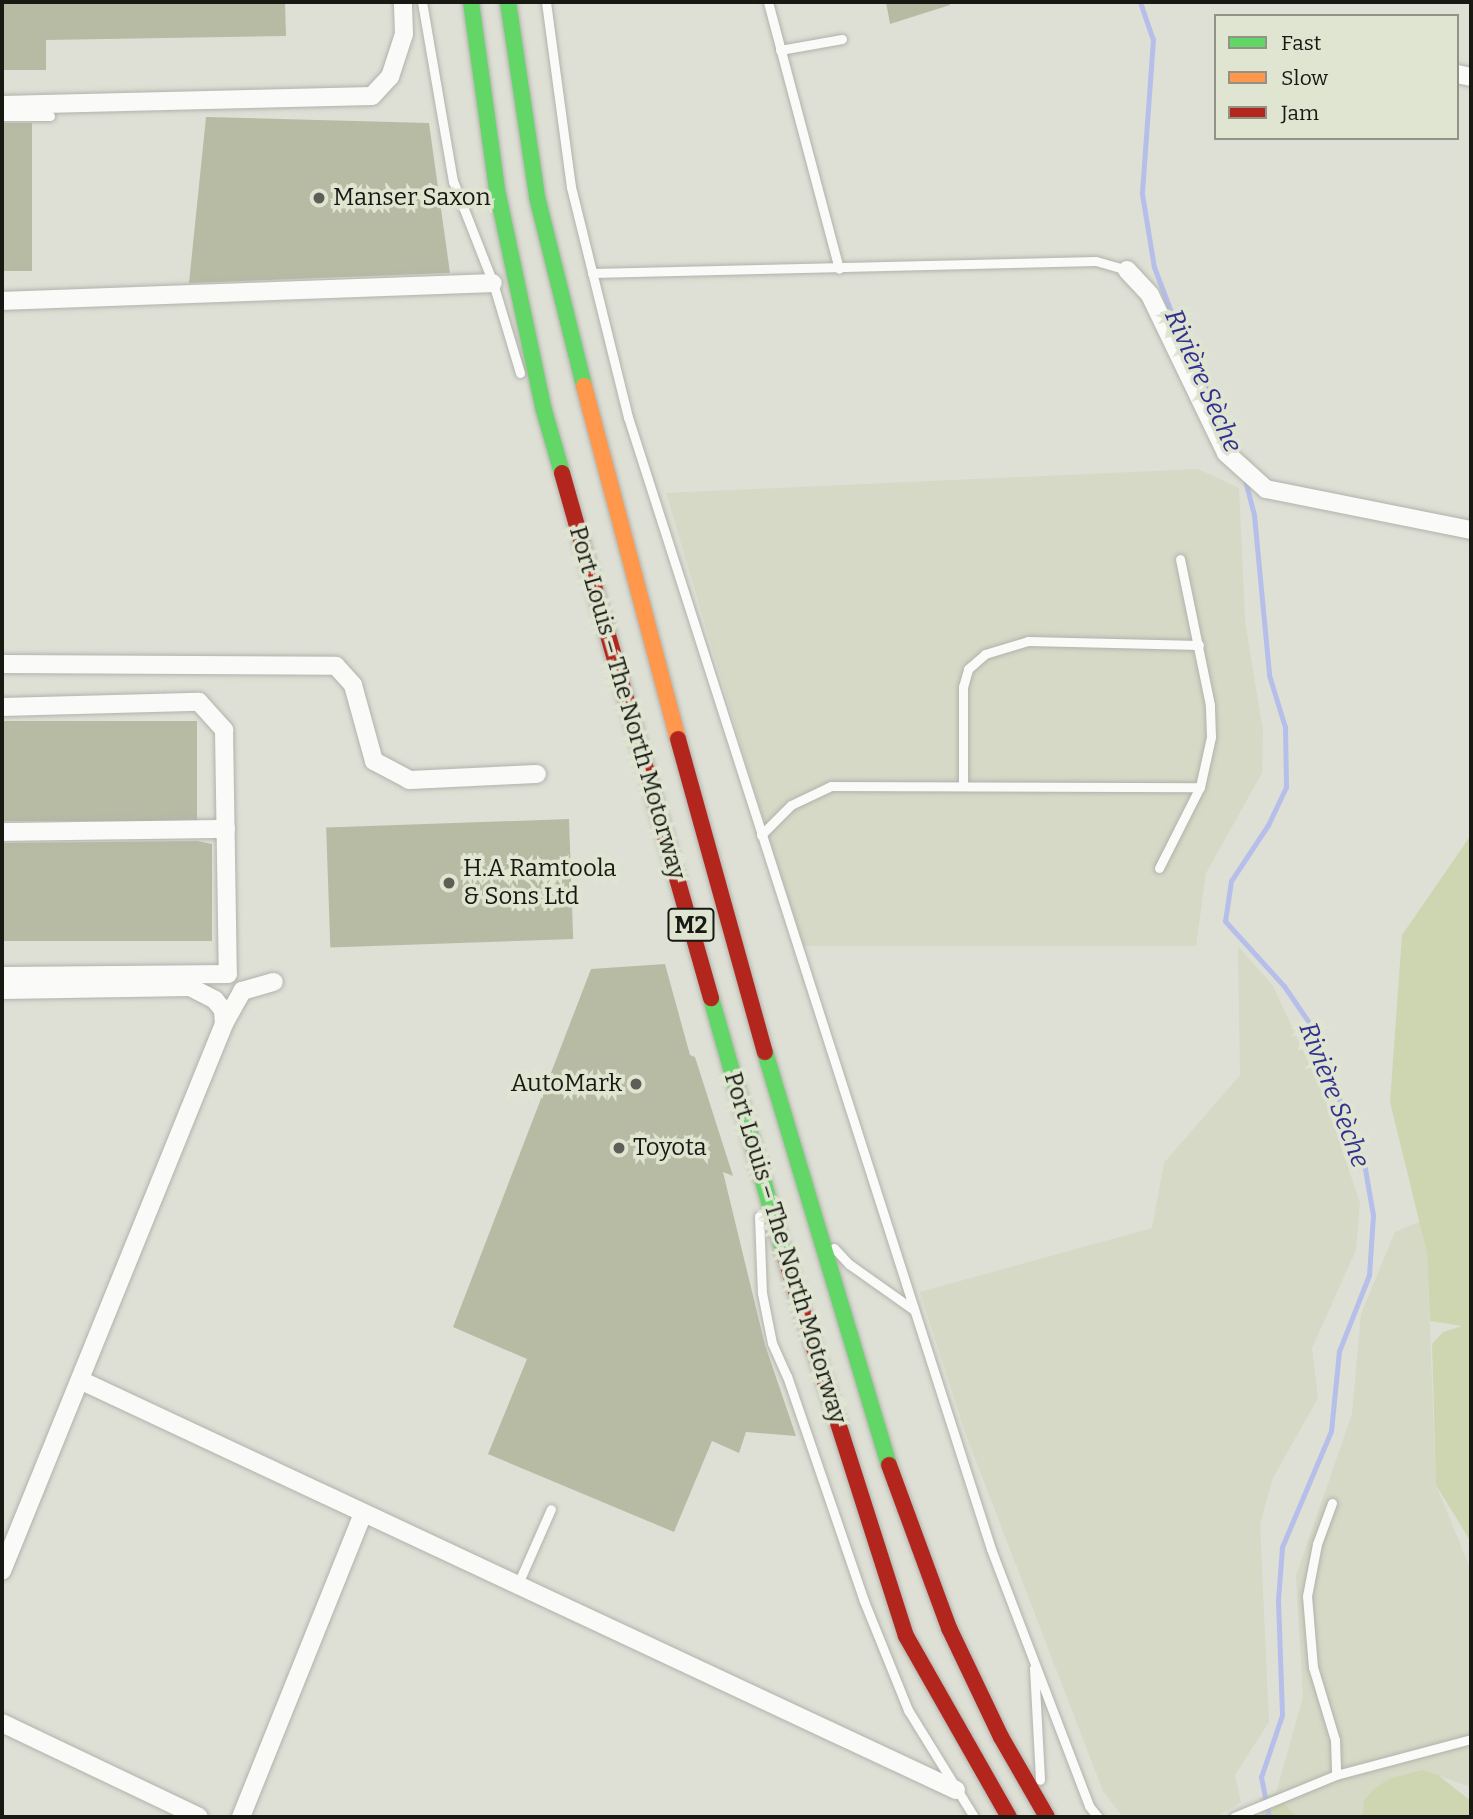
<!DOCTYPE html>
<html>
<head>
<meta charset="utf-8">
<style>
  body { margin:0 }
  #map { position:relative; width:1473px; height:1819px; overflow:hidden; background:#dee0d6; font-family:Bitter,serif }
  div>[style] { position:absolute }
  .built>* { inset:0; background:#d5d9c6 }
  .green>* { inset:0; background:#ced6b1 }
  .stream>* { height:5px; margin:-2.5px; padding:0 2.5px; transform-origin:2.5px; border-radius:2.5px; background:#b6beea }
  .building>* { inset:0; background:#b7bba4; transform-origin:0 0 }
  .roads { filter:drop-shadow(0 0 2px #b1b2ab) drop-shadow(0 0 2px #b1b2ab) }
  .lane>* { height:9px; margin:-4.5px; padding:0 4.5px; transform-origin:4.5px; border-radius:4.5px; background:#fafaf9 }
  .street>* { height:18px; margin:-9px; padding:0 9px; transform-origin:9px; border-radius:9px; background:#fafaf9 }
  .fast>* { height:16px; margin:-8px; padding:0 8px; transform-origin:8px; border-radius:8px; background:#63d668 }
  .slow>* { height:16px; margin:-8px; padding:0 8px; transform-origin:8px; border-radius:8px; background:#ff974d }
  .jam>* { height:16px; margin:-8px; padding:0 8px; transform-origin:8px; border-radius:8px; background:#b3261e }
  .dots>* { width:19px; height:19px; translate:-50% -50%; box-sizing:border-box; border:4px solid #e0e5d1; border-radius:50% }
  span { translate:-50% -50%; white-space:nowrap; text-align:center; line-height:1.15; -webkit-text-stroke:7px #e0e5d1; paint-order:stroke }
  .shield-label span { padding:2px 5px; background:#e0e5d1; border:2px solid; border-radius:5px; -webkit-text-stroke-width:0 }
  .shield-label { font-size:23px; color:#171912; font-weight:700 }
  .poi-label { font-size:24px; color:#171912 }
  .left { translate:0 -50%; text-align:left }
  .right { translate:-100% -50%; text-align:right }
  .street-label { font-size:24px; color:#171912 }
  .water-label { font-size:26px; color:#33318f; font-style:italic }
  .frame { position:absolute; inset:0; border:4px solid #171912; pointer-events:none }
  .legend { position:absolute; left:1214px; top:14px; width:245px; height:126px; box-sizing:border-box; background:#e0e5d1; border:2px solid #909385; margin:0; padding:9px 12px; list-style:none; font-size:21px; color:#171912 }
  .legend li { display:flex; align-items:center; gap:14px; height:35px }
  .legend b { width:35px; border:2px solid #909385 }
</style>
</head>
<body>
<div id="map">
  <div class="built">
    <div style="clip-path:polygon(1198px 469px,1239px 488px,1245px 621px,1263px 731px,1262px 773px,1206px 873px,1196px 946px,801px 946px,666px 493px)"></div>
    <div style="clip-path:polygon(1238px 946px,1273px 986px,1324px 1096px,1360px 1203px,1356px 1250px,1312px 1348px,1318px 1398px,1273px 1478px,1260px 1524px,1269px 1722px,1235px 1775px,1241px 1802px,1217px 1817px,1123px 1817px,1103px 1791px,966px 1435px,920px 1292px,1152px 1228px,1164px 1163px,1240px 1075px)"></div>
    <div style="clip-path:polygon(1421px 1221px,1427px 1253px,1436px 1485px,1471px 1570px,1471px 1787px,1422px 1770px,1388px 1779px,1374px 1789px,1364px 1800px,1362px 1817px,1295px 1817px,1276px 1793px,1303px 1697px,1296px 1576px,1352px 1414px,1361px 1314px,1395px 1232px)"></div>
  </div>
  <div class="green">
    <div style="clip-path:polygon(1471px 835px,1471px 1542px,1436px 1485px,1432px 1344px,1443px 1332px,1462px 1326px,1430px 1321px,1427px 1253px,1390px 1102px,1402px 935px)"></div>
    <div style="clip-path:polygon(1422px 1770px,1438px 1775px,1471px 1801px,1471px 1817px,1362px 1817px,1364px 1800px,1374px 1789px,1388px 1779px)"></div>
    <div style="clip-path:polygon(1276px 1793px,1295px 1816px,1295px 1817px,1262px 1817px,1260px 1798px)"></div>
  </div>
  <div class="stream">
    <div style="left:1140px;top:2px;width:39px;rotate:71deg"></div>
    <div style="left:1153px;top:39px;width:155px;rotate:94.1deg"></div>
    <div style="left:1142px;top:194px;width:74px;rotate:80.7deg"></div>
    <div style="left:1154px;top:267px;width:62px;rotate:69.2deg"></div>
    <div style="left:1176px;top:325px;width:145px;rotate:64.7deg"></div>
    <div style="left:1244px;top:476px;width:40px;rotate:75.6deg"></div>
    <div style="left:1254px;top:515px;width:161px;rotate:84.6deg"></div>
    <div style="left:1269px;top:675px;width:54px;rotate:72.9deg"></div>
    <div style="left:1285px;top:727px;width:60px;rotate:89deg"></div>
    <div style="left:1286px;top:787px;width:42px;rotate:115.3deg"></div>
    <div style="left:1268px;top:825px;width:67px;rotate:123.5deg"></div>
    <div style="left:1231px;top:881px;width:40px;rotate:98.5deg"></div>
    <div style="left:1225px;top:921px;width:88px;rotate:47.8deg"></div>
    <div style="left:1284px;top:986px;width:46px;rotate:55.6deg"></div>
    <div style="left:1310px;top:1024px;width:149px;rotate:68.8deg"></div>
    <div style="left:1364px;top:1163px;width:53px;rotate:80.2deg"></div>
    <div style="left:1373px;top:1215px;width:60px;rotate:93.8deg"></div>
    <div style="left:1369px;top:1275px;width:82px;rotate:111.5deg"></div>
    <div style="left:1339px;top:1351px;width:80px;rotate:95.7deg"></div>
    <div style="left:1331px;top:1431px;width:126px;rotate:112.9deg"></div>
    <div style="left:1282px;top:1547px;width:53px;rotate:94.3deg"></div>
    <div style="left:1278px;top:1600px;width:115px;rotate:88deg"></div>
    <div style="left:1282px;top:1715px;width:65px;rotate:108.7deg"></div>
    <div style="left:1261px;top:1777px;width:41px;rotate:78.7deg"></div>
  </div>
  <div class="building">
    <div style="clip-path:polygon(2px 2px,285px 2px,286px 36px,46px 40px,46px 70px,2px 70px)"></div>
    <div style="clip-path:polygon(886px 2px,949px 2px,950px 5px,890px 24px)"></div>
    <div style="clip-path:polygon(206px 117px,429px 123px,450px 273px,189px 283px)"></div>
    <div style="left:2px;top:123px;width:30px;height:148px"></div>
    <div style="left:2px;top:721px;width:195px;height:100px"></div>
    <div style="left:569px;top:819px;width:120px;height:243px;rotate:88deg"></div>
    <div style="clip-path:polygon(197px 841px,212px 844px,212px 941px,2px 941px,2px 843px)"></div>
    <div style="clip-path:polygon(665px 964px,690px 1055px,695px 1057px,733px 1176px,723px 1172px,765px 1345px,796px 1436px,746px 1432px,739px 1453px,712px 1441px,674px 1532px,488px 1454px,527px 1359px,453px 1327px,591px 969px)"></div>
  </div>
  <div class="roads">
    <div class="lane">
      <div style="left:422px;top:2px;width:182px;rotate:80.2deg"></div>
      <div style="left:453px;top:181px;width:110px;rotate:68.6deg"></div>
      <div style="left:493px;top:283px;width:94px;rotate:73.3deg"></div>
      <div style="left:546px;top:2px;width:187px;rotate:82.3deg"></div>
      <div style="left:571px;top:187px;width:237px;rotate:76.1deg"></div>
      <div style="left:628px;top:417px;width:1189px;rotate:72.22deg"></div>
      <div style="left:991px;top:1549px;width:275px;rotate:69.1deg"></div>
      <div style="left:1089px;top:1806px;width:14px;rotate:51deg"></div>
      <div style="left:768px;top:2px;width:276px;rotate:75.1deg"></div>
      <div style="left:780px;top:50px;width:63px;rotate:-10.1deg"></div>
      <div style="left:2px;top:116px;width:48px"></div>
      <div style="left:592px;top:273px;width:504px;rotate:-1.36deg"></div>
      <div style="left:1096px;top:261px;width:32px;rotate:16deg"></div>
      <div style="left:963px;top:784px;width:97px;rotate:-90deg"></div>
      <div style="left:963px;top:687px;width:19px;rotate:-74deg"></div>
      <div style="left:968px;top:669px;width:23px;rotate:-41deg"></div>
      <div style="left:985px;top:654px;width:45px;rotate:-16.8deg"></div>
      <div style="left:1028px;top:641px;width:171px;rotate:1.3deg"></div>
      <div style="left:761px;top:835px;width:42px;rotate:-45deg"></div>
      <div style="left:791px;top:805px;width:44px;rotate:-25.4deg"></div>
      <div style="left:831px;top:786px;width:369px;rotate:0.2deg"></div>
      <div style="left:1159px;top:868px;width:91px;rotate:-63.2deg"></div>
      <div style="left:1200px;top:787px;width:51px;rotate:-77.6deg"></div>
      <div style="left:1211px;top:737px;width:32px;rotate:-92deg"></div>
      <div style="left:1210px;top:705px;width:149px;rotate:-101.6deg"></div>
      <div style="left:759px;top:1216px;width:77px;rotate:87.8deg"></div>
      <div style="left:762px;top:1293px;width:51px;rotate:78.7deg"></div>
      <div style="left:772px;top:1343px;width:36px;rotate:66deg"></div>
      <div style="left:787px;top:1376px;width:238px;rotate:71.1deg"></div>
      <div style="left:864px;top:1601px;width:118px;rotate:68deg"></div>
      <div style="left:908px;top:1710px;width:126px;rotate:58.3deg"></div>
      <div style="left:834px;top:1248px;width:22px;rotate:47deg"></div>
      <div style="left:849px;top:1264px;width:80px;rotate:35.3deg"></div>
      <div style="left:1332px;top:1503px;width:44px;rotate:110.1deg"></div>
      <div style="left:1317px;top:1544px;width:53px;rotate:100.9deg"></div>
      <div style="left:1307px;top:1596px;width:71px;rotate:85.2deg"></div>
      <div style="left:1313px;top:1667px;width:76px;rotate:73.2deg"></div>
      <div style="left:1335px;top:1740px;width:35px;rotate:88deg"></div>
      <div style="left:517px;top:1586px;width:84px;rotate:-66.2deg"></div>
      <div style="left:1034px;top:1668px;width:112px;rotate:86.9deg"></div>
      <div style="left:1234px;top:1817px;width:110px;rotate:-22.4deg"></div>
      <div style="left:1336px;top:1775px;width:140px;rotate:-14.9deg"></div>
    </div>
    <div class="street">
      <div style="left:1457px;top:74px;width:14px;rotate:12deg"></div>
      <div style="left:2px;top:105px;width:370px;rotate:-1.4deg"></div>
      <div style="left:372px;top:96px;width:26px;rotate:-47deg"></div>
      <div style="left:390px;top:77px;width:45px;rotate:-72deg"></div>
      <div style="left:404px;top:34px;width:32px;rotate:-92deg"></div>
      <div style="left:1127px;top:270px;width:34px;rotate:47deg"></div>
      <div style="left:1150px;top:295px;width:175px;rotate:64.3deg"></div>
      <div style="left:1226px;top:453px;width:54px;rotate:42deg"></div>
      <div style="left:1266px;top:489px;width:209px;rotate:11.3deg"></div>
      <div style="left:2px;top:301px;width:491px;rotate:-2.1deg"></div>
      <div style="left:2px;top:664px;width:334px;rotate:0.3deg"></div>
      <div style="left:336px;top:666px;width:25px;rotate:48deg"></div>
      <div style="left:353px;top:685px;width:79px;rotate:74.6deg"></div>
      <div style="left:374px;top:761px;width:40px;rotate:28deg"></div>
      <div style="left:409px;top:780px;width:128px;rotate:-2.7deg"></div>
      <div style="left:2px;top:707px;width:197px;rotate:-1.5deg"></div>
      <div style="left:199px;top:702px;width:38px;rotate:48deg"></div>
      <div style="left:224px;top:730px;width:244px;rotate:89.1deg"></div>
      <div style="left:228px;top:974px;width:226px;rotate:179.5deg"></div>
      <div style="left:2px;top:832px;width:224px;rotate:-0.8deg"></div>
      <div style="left:2px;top:990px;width:188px;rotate:-0.9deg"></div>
      <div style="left:190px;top:987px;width:28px;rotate:27deg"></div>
      <div style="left:215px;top:1000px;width:13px;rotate:51deg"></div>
      <div style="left:223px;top:1010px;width:14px;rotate:86deg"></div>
      <div style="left:224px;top:1024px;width:590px;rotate:112.09deg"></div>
      <div style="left:224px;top:1024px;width:38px;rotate:-61deg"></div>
      <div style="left:242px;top:991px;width:33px;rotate:-16deg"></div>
      <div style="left:80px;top:1380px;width:967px;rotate:25.08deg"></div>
      <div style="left:2px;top:1723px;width:218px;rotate:25.5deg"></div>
      <div style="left:241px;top:1817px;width:327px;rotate:-68.1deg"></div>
    </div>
    <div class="fast">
      <div style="left:471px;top:2px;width:190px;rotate:82.1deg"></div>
      <div style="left:497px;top:190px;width:222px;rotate:78deg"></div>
      <div style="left:543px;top:407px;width:69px;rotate:73.9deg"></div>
      <div style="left:508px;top:2px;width:197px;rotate:81.5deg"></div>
      <div style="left:537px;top:197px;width:195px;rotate:76deg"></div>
      <div style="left:711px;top:998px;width:269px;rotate:74.1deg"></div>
      <div style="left:765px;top:1052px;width:431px;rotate:73.3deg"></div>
    </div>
    <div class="slow">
      <div style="left:584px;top:386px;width:365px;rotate:75.1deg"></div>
    </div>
    <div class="jam">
      <div style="left:562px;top:473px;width:546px;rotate:74.16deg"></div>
      <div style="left:678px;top:739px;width:325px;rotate:74.5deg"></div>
      <div style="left:785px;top:1257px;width:398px;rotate:72.3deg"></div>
      <div style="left:906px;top:1636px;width:208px;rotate:60.4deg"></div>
      <div style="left:889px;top:1465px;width:174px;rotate:69.8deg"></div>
      <div style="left:949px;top:1628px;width:121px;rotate:64.5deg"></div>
      <div style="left:1001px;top:1737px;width:92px;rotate:60.1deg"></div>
    </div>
  </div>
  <div class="dots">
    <div style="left:319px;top:198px;background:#5d5f57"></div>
    <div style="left:449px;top:883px;background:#5d5f57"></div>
    <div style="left:636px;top:1084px;background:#5d5f57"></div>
    <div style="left:619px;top:1148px;background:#5d5f57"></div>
  </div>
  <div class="shield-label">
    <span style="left:691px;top:925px">M2</span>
  </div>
  <div class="poi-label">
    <span class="left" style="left:333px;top:198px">Manser Saxon</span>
    <span class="left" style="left:463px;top:883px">H.A Ramtoola<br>&amp; Sons Ltd</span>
    <span class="right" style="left:622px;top:1084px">AutoMark</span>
    <span class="left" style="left:633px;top:1148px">Toyota</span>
  </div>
  <div class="street-label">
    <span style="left:627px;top:703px;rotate:74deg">Port Louis – The North Motorway</span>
    <span style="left:785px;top:1248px;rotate:73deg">Port Louis – The North Motorway</span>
  </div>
  <div class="water-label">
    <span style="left:1203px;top:381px;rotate:66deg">Rivière Sèche</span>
    <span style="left:1334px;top:1095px;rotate:69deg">Rivière Sèche</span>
  </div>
  <div class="frame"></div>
  <ul class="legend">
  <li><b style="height:9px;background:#63d668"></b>Fast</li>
  <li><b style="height:9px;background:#ff974d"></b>Slow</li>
  <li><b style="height:9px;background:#b3261e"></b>Jam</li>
  </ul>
</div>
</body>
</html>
